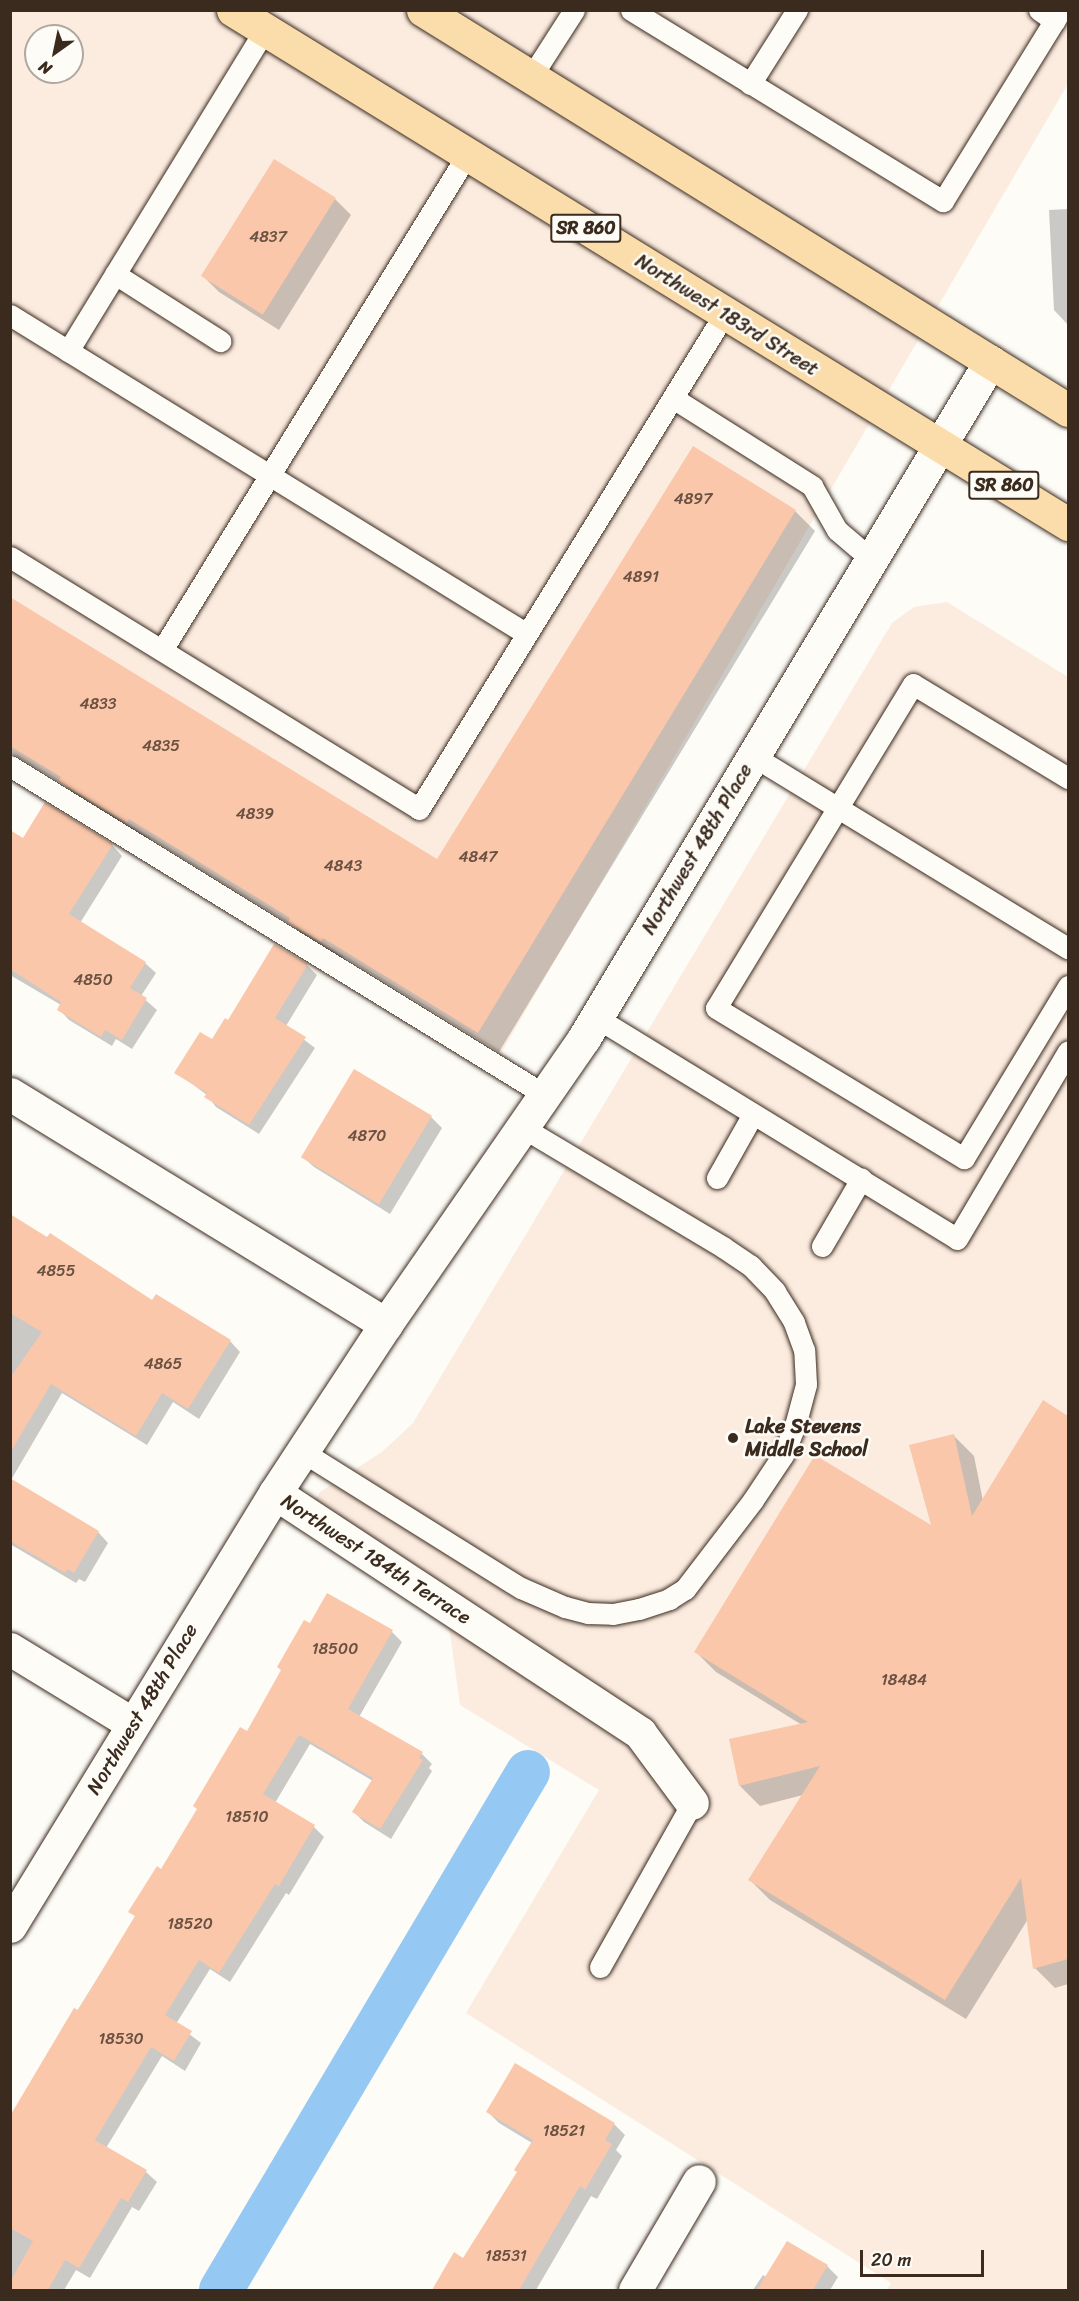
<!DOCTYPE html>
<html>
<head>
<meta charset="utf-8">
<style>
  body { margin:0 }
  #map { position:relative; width:1079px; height:2301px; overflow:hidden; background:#fdfcf7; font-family:Sriracha,sans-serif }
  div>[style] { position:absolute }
  .built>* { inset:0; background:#fcece0 }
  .shadow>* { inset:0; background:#0003 }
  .canal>* { height:44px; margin:-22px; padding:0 22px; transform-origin:22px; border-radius:22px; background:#95c8f2 }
  .building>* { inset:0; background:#fac7aa; transform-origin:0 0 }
  .roads { filter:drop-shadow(0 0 2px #3b2a1e) drop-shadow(0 0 2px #3b2a1e) }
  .lane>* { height:21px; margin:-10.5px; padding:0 10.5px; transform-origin:10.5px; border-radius:10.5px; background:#fdfcf7 }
  .street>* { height:33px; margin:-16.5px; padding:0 16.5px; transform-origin:16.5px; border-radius:16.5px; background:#fdfcf7 }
  .primary>* { height:33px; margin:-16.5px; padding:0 16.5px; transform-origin:16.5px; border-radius:16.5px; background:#fbddab }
  .dots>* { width:16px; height:16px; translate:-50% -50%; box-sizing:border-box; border:3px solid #fdfcf7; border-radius:50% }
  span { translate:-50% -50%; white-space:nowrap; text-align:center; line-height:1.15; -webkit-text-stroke:5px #fdfcf7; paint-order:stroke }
  .number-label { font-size:16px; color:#6b5141 }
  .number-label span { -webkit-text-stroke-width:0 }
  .shield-label span { padding:2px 4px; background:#fdfcf7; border:2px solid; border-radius:4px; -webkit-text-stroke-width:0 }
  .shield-label { font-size:18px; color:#3b2a1e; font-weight:700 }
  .street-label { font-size:20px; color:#3b2a1e }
  .poi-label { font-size:20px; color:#3b2a1e; font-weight:700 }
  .left { translate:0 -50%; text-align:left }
  .frame { position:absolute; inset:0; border:12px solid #3b2a1e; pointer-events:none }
  .north { position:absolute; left:24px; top:24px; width:60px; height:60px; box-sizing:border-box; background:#fdfcf7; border:2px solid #afa8a0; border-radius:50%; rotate:213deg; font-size:16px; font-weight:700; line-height:24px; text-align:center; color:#3b2a1e }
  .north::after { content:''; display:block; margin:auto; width:21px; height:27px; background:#3b2a1e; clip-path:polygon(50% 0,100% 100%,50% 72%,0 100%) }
  .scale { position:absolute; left:860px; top:2250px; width:124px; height:27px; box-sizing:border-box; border:3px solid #3b2a1e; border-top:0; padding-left:8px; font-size:18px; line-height:21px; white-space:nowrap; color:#3b2a1e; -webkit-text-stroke:4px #fdfcf7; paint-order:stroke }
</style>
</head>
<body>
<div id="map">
  <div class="built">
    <div style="clip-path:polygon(evenodd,10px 11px,1068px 11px,1068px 84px,501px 1053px,11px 751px,10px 11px,36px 36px,72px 36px,72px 72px,36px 72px,36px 36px)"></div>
    <div style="clip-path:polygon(947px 602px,1068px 677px,1068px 2290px,887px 2290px,891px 2283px,466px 2013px,599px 1790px,460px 1705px,448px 1619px,298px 1527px,320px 1492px,382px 1452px,413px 1423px,892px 623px,914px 607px)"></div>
  </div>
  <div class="shadow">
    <div style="clip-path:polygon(335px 199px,351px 215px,279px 330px,219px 292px,203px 276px)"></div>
    <div style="clip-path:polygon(1068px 209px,1068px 325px,1054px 310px,1049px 210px)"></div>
    <div style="clip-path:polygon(795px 511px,815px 531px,499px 1052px,344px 957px,341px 961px,310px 942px,295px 927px,150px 838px,147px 842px,80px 801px,66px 786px,10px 752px,10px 599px,438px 861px)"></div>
    <div style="clip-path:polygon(10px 832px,24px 840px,112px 845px,122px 856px,80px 923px,145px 963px,156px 973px,141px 996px,157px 1010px,132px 1049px,116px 1039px,112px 1046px,69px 1020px,59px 1009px,61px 1005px,10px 975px)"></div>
    <div style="clip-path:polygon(307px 965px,317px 975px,286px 1026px,315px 1048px,259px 1134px,216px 1107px,207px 1095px,176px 1072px,212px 1041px,229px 1022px)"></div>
    <div style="clip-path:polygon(354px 1071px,431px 1117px,442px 1128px,390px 1214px,314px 1167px,303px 1157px)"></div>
    <div style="clip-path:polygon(10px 1216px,153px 1303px,230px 1341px,240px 1352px,199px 1419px,173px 1402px,147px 1445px,62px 1393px,11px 1480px,98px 1532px,108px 1543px,85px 1582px,79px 1579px,76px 1583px,10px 1544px)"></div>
    <div style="clip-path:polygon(1044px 1402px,1068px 1418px,1068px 1984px,1055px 1988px,1035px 1968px,1028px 1919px,966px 2019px,770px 1900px,750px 1880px,803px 1795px,760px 1806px,740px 1786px,802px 1725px,716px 1672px,696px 1652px,933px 1528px,954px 1436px,974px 1456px,983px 1501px)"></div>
    <div style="clip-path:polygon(311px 1625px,392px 1632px,402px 1642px,359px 1717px,422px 1754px,432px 1764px,429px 1768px,432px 1771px,391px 1839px,364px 1822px,354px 1812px,373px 1781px,310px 1744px,275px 1803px,314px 1827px,324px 1837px,289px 1895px,286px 1893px,230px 1982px,210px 1969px,176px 2024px,201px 2043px,185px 2071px,162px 2056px,106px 2148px,146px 2172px,157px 2182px,139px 2211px,132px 2207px,90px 2278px,76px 2270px,64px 2290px,10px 2290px,10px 2118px,136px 1917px,130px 1911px,162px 1871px,248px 1734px)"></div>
    <div style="clip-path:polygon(488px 2112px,614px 2124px,625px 2135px,616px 2150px,622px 2156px,597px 2199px,591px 2196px,536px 2290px,435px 2290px,463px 2260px,519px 2172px,532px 2143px,499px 2123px)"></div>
    <div style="clip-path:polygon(827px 2266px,838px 2277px,830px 2290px,753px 2290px,763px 2275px,766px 2277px)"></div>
  </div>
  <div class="canal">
    <div style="left:221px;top:2290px;width:602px;rotate:-59.35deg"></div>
  </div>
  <div class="building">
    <div style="left:274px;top:159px;width:73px;height:138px;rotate:32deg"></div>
    <div style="clip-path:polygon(693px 446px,796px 510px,478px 1033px,323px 938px,321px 942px,288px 922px,290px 918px,129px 819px,127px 823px,58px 781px,61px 777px,10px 746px,10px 597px,437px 859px)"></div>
    <div style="clip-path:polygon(45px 802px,113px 844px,69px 914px,146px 962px,130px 988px,147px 998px,122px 1040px,105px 1030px,101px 1037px,57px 1010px,61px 1002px,10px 969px,10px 830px,23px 838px)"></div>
    <div style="clip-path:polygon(274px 944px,308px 964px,275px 1018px,306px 1037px,249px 1125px,204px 1097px,207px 1093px,174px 1073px,200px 1032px,212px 1039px,225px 1018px,228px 1020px)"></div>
    <div style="left:354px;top:1069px;width:91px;height:103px;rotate:31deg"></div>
    <div style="clip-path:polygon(10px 1214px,47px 1237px,50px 1233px,152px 1300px,156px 1294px,231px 1340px,188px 1409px,162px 1393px,136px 1436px,51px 1384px,10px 1453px,10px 1378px,42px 1332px,10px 1313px)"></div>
    <div style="clip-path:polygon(1043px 1400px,1068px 1416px,1068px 1959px,1033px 1969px,1021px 1878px,945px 2000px,748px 1880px,820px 1766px,739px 1786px,729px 1739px,808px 1722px,694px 1652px,815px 1455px,931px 1525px,909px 1445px,954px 1434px,972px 1516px)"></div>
    <div style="clip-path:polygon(10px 1478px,99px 1531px,74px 1573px,68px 1569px,65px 1573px,10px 1541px)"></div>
    <div style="clip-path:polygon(327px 1593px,393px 1630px,348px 1709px,423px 1752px,419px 1758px,423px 1760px,380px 1829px,352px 1812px,373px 1778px,299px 1735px,263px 1794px,315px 1825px,279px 1886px,275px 1884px,219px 1973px,199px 1960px,165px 2015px,192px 2031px,174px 2061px,151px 2047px,95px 2140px,147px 2170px,128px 2202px,121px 2198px,79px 2268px,65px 2260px,48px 2290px,10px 2290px,10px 2282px,33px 2241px,10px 2228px,10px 2116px,74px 2008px,78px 2010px,135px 1916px,128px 1912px,157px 1866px,161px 1869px,197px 1809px,193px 1806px,240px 1727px,247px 1731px,281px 1670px,277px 1667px,304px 1620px,310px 1623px)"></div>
    <div style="clip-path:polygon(515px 2063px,615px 2123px,605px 2140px,612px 2144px,585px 2190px,580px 2186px,519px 2290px,432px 2290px,454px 2252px,463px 2258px,517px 2172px,514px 2170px,533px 2140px,486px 2112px)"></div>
    <div style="clip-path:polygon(787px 2241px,828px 2265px,813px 2290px,757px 2290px)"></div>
  </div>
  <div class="roads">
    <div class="lane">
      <div style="left:631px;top:10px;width:366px;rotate:31.5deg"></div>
      <div style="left:943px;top:201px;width:225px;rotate:-58.3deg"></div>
      <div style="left:1039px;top:10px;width:19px;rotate:35deg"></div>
      <div style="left:531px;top:77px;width:80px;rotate:-57.3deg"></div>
      <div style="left:750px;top:84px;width:88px;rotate:-57.6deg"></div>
      <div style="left:115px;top:274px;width:125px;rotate:32.5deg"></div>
      <div style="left:10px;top:315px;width:607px;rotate:31.68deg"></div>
      <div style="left:68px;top:351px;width:377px;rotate:-58.5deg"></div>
      <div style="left:673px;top:398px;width:165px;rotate:32.3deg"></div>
      <div style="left:812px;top:486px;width:51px;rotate:60.4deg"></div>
      <div style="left:837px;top:530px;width:45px;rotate:40.5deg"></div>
      <div style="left:10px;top:557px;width:480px;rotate:31.6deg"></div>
      <div style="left:419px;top:809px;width:583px;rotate:-58.33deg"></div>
      <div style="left:162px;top:650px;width:581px;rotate:-58.36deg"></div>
      <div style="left:753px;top:756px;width:369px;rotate:31.4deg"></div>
      <div style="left:10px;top:766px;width:628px;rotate:31.59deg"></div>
      <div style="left:1068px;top:778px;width:181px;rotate:-148.8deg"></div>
      <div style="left:913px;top:684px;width:379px;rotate:121.3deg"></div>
      <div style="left:716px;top:1008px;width:290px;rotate:31.2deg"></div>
      <div style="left:964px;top:1158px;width:201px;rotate:-58.8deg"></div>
      <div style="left:597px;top:1018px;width:422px;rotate:31.5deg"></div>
      <div style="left:957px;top:1239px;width:218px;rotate:-59.4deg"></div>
      <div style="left:717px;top:1178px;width:73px;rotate:-60.6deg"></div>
      <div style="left:822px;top:1246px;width:78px;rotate:-59.8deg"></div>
      <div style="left:303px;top:1452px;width:257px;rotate:32deg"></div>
      <div style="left:521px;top:1588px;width:48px;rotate:23.4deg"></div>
      <div style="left:565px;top:1607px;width:24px;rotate:15deg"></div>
      <div style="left:588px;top:1613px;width:25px;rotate:2deg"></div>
      <div style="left:613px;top:1614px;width:26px;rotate:-11deg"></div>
      <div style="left:639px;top:1609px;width:32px;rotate:-18deg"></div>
      <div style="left:669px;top:1599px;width:19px;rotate:-32deg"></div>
      <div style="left:685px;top:1589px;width:112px;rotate:-52.6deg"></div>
      <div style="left:753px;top:1500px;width:54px;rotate:-56.3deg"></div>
      <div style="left:783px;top:1455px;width:35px;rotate:-68deg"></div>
      <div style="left:796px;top:1422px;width:39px;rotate:-75deg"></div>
      <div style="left:806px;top:1384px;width:34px;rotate:-93deg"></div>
      <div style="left:804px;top:1350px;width:30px;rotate:-110deg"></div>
      <div style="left:794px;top:1322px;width:36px;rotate:-122deg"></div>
      <div style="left:775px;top:1291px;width:35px;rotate:-134deg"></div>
      <div style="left:751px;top:1266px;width:34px;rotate:-146deg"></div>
      <div style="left:723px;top:1247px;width:234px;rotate:-149.2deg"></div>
      <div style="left:600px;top:1967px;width:188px;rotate:-60.7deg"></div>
    </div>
    <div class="street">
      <div style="left:10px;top:1094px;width:441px;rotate:31.5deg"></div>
      <div style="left:275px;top:1493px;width:437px;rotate:33.3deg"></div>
      <div style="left:640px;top:1733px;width:87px;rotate:53.4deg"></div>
      <div style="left:10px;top:1649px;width:144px;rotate:31.4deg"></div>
      <div style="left:10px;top:1926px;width:508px;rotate:-58.53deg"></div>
      <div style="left:275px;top:1493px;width:202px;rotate:-56.7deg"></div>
      <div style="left:386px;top:1324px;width:348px;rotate:-55.3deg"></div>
      <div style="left:584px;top:1038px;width:789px;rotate:-59.01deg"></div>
      <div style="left:635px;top:2290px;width:126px;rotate:-59.6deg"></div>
    </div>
    <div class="primary">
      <div style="left:233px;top:10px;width:981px;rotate:31.62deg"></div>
      <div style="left:423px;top:10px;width:759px;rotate:31.81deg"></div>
    </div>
  </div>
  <div class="dots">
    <div style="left:733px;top:1438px;background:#3b2a1e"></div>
  </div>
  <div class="number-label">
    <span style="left:268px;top:237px">4837</span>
    <span style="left:693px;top:499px">4897</span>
    <span style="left:641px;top:577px">4891</span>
    <span style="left:98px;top:704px">4833</span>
    <span style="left:161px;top:746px">4835</span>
    <span style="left:255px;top:814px">4839</span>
    <span style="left:478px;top:857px">4847</span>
    <span style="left:343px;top:866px">4843</span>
    <span style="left:93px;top:980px">4850</span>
    <span style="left:367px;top:1136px">4870</span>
    <span style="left:56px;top:1271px">4855</span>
    <span style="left:163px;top:1364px">4865</span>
    <span style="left:335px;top:1649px">18500</span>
    <span style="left:904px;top:1680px">18484</span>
    <span style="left:247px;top:1817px">18510</span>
    <span style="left:190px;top:1924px">18520</span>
    <span style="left:121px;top:2039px">18530</span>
    <span style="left:564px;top:2131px">18521</span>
    <span style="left:506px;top:2256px">18531</span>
  </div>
  <div class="shield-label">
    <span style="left:586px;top:228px">SR 860</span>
    <span style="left:1004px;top:485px">SR 860</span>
  </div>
  <div class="street-label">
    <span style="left:727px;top:315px;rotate:32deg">Northwest 183rd Street</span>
    <span style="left:697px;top:849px;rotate:-59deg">Northwest 48th Place</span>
    <span style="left:376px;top:1559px;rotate:33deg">Northwest 184th Terrace</span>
    <span style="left:142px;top:1709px;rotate:-59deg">Northwest 48th Place</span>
  </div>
  <div class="poi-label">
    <span class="left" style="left:745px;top:1438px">Lake Stevens<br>Middle School</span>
  </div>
  <div class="frame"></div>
  <div class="north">N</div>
  <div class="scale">20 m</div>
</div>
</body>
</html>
